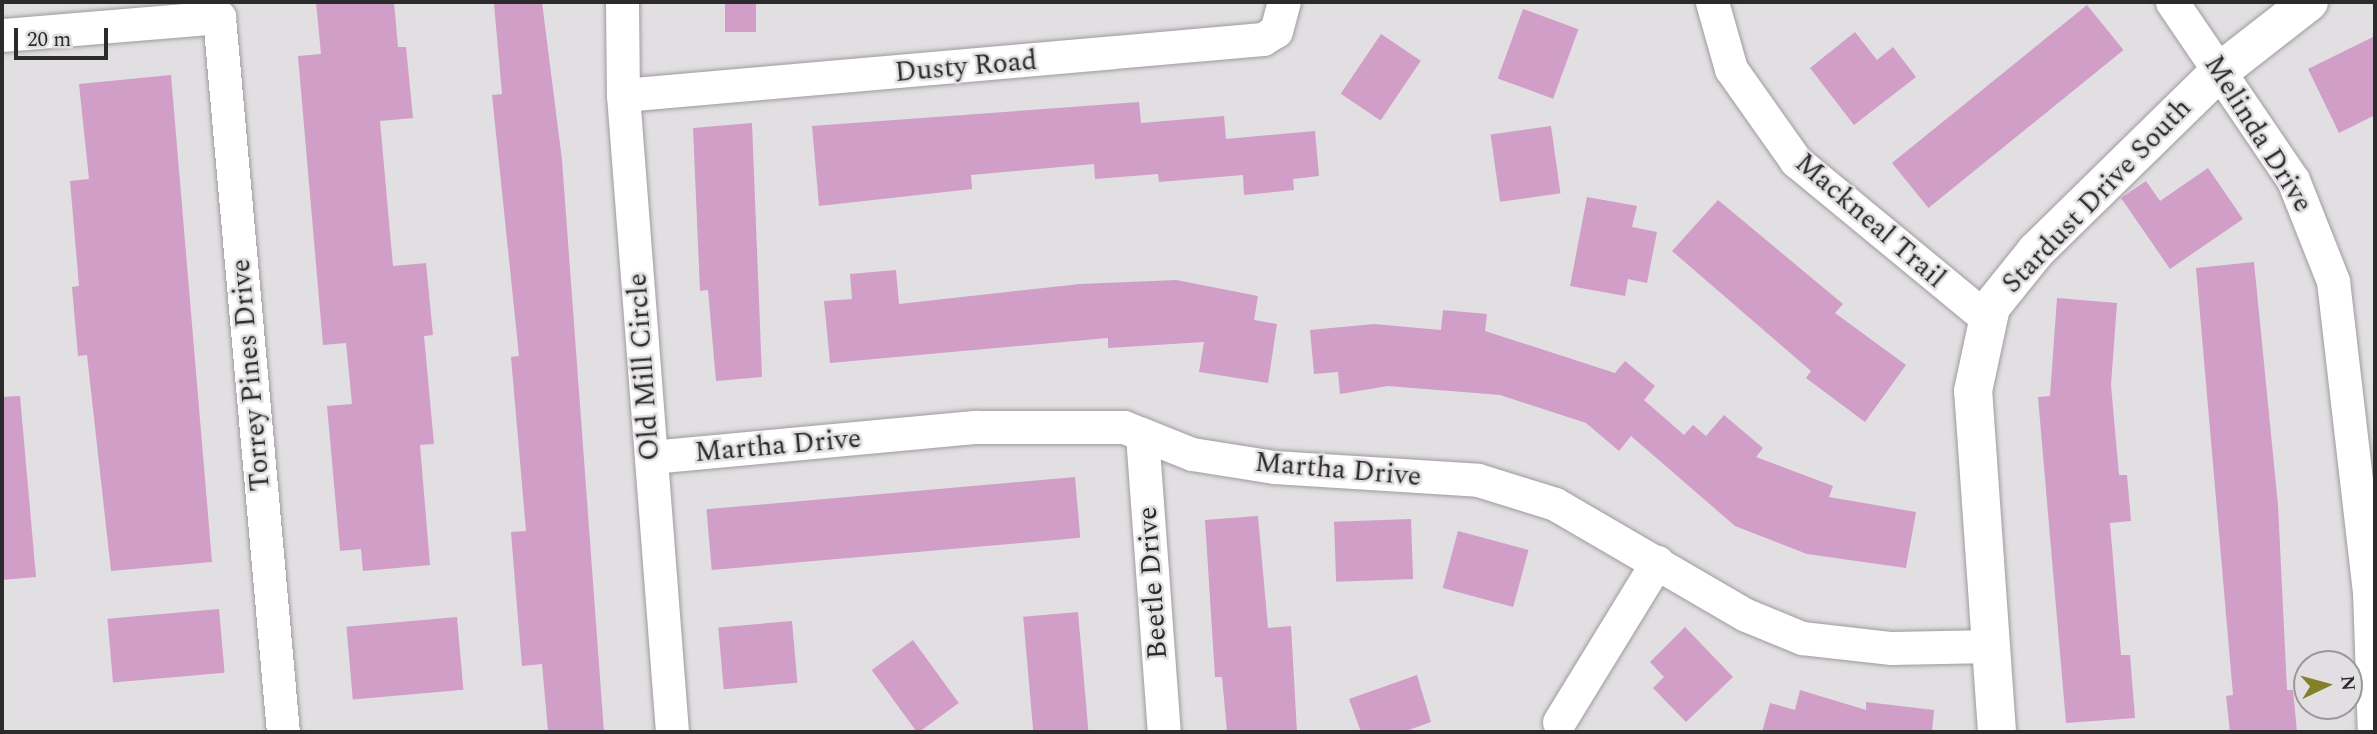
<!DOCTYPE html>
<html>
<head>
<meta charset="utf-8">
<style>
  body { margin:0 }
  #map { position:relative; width:2377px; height:734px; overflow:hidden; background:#e2dfe2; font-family:Spectral,serif }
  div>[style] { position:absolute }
  .building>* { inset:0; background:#d19ec7; transform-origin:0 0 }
  .roads { filter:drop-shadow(0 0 2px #9e9b9e) drop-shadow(0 0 2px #9e9b9e) }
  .minor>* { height:33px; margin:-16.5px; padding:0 16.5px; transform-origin:16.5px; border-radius:16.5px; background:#fff }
  .tertiary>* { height:38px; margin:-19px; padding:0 19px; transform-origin:19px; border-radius:19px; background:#fff }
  span { translate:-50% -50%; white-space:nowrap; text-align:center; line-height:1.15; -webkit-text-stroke:5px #e2dfe2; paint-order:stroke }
  .street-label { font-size:28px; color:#2c2b2c }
  .frame { position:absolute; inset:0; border:4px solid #2c2b2c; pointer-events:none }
  .north { position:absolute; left:2293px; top:650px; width:70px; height:70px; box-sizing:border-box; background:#e2dfe2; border:2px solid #999799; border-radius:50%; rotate:85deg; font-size:19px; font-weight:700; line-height:28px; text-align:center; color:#2c2b2c }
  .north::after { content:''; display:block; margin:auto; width:24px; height:32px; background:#828129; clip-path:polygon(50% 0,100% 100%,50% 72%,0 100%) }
  .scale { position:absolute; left:14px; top:28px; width:94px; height:32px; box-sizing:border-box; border:4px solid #2c2b2c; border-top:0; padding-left:9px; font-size:21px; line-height:24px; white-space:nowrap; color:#2c2b2c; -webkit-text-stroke:5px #e2dfe2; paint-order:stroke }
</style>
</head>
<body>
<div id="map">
  <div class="building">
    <div style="clip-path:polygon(316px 2px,394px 2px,398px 47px,406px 47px,413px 118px,380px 121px,393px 266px,426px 263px,433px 335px,424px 336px,434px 444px,420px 445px,430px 565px,363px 571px,361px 549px,340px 551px,327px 406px,352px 404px,346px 343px,323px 345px,298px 56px,321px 54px)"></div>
    <div style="clip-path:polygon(542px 2px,562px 160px,604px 732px,548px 732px,542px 664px,522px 666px,517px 607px,511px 532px,526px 531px,511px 357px,519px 356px,492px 95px,502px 94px,494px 4px)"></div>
    <div style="left:725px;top:2px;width:31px;height:30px"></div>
    <div style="left:2087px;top:5px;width:58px;height:251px;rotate:51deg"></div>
    <div style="left:1523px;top:9px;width:59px;height:74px;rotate:20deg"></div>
    <div style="clip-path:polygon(1855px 32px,1877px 60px,1893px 47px,1916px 77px,1854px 125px,1810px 68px)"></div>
    <div style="left:1381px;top:34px;width:48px;height:72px;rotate:34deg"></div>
    <div style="clip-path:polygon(2375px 36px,2375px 115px,2339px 133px,2308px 69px)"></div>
    <div style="clip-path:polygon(171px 75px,212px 562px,111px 571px,87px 355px,78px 356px,72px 287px,79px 286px,70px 181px,89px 179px,79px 84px)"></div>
    <div style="clip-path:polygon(1139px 102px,1141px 123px,1224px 116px,1226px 139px,1315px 131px,1319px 176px,1293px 179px,1294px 190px,1244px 195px,1243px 175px,1159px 182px,1158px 174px,1095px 179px,1094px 164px,971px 175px,972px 189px,819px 206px,812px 126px)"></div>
    <div style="clip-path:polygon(752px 123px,762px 377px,716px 381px,708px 290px,700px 291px,693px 128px)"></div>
    <div style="left:1551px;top:126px;width:68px;height:61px;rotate:82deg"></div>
    <div style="clip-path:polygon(2208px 168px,2243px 219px,2170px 269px,2121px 198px,2146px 181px,2160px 201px)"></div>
    <div style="clip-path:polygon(1587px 197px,1637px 206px,1632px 227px,1657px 232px,1647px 283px,1628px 279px,1625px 296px,1570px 286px)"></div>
    <div style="clip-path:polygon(1718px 200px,1843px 304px,1835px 313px,1906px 365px,1865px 422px,1806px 378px,1811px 371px,1672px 251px)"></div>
    <div style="clip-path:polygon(2254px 262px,2278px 505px,2287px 690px,2293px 690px,2297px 732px,2230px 732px,2226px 696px,2233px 695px,2196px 268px)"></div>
    <div style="clip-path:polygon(896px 270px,899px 304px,1080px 284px,1176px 280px,1258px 296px,1254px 320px,1277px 324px,1268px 383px,1199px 372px,1204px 342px,1108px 348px,1108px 338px,830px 363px,824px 301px,852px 299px,850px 274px)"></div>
    <div style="clip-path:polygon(2057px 298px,2117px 303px,2111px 385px,2119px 475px,2127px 475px,2131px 521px,2110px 523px,2121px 655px,2130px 655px,2135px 718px,2066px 723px,2038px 397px,2050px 396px)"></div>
    <div style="clip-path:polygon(1443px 310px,1487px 314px,1485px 331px,1615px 373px,1625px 361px,1655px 386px,1644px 400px,1684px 435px,1693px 425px,1706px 436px,1724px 415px,1763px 448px,1756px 457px,1833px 486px,1829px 497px,1916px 512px,1906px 568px,1807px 554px,1735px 526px,1631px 436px,1619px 451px,1586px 423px,1500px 395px,1388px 386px,1340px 394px,1338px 372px,1314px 374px,1310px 330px,1374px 324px,1441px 330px)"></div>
    <div style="clip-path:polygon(20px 396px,36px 577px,2px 580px,2px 397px)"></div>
    <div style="left:1075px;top:477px;width:61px;height:370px;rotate:85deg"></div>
    <div style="clip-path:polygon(1258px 516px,1268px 628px,1291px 626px,1297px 732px,1227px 732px,1222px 677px,1215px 677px,1205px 520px)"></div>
    <div style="left:1411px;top:519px;width:60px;height:77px;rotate:88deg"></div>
    <div style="left:1458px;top:531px;width:73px;height:59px;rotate:15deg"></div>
    <div style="left:219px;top:609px;width:64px;height:112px;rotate:85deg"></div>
    <div style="left:1078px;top:612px;width:121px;height:55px;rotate:85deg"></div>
    <div style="left:457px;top:617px;width:73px;height:111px;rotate:85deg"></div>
    <div style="left:792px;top:621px;width:62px;height:74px;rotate:85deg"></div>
    <div style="clip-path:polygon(1685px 627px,1733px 677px,1686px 722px,1653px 688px,1664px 677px,1650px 662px)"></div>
    <div style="left:913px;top:640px;width:78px;height:51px;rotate:54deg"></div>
    <div style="clip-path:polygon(1417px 675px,1431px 722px,1403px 732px,1361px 732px,1349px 699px)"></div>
    <div style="clip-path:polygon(1800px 690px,1866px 710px,1866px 702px,1934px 710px,1932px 732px,1762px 732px,1770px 703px,1795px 710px)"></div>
  </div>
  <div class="roads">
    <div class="minor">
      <div style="left:622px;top:2px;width:93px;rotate:89.4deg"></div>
      <div style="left:623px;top:95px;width:639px;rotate:85.6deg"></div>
      <div style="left:1712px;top:2px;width:70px;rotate:74.2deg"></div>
      <div style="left:1731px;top:69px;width:113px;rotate:54.8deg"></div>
      <div style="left:1796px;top:161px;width:249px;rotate:39.5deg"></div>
      <div style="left:2172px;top:2px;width:215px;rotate:55.8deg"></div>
      <div style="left:2293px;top:180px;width:109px;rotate:68.4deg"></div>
      <div style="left:2333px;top:281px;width:313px;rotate:83.4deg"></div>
      <div style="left:2369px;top:592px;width:140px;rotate:88deg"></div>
      <div style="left:2px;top:35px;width:218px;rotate:-4.7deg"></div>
      <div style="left:219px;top:17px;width:718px;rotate:84.89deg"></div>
      <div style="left:623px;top:95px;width:642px;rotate:-5deg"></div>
      <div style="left:1263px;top:39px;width:15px;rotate:-32deg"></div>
      <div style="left:1276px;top:31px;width:30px;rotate:-75deg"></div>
      <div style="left:1142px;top:435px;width:298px;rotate:85.8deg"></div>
      <div style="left:651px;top:457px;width:327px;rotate:-5.3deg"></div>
      <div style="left:977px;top:427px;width:147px"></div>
      <div style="left:1124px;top:427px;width:73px;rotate:21.7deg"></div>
      <div style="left:1192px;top:454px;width:83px;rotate:9deg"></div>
      <div style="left:1274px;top:467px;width:204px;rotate:3.6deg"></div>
      <div style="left:1478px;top:480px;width:81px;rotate:17.3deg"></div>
      <div style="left:1555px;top:504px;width:221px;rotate:30.2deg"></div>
      <div style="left:1746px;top:615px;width:61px;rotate:22.3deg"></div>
      <div style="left:1802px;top:638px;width:90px;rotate:6.4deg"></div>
      <div style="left:1891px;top:648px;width:102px;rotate:-1.1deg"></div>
      <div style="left:1559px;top:722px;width:188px;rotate:-58.5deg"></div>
    </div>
    <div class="tertiary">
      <div style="left:1997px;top:732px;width:342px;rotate:-94deg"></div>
      <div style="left:1973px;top:391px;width:86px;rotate:-77.9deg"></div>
      <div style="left:1991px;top:307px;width:72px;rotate:-51.2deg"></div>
      <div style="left:2036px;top:251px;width:256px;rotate:-44.4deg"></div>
      <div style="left:2219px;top:72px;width:114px;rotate:-37.9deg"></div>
    </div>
  </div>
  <div class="street-label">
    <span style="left:966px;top:67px;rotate:-5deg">Dusty Road</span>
    <span style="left:2258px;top:134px;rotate:58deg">Melinda Drive</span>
    <span style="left:2097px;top:196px;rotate:-46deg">Stardust Drive South</span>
    <span style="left:1870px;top:221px;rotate:41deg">Mackneal Trail</span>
    <span style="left:644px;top:367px;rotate:-94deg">Old Mill Circle</span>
    <span style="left:251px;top:375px;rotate:-95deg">Torrey Pines Drive</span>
    <span style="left:778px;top:446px;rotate:-5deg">Martha Drive</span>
    <span style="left:1338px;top:470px;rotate:5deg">Martha Drive</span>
    <span style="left:1153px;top:583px;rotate:-94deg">Beetle Drive</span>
  </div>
  <div class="frame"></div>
  <div class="north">N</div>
  <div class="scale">20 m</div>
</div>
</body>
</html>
